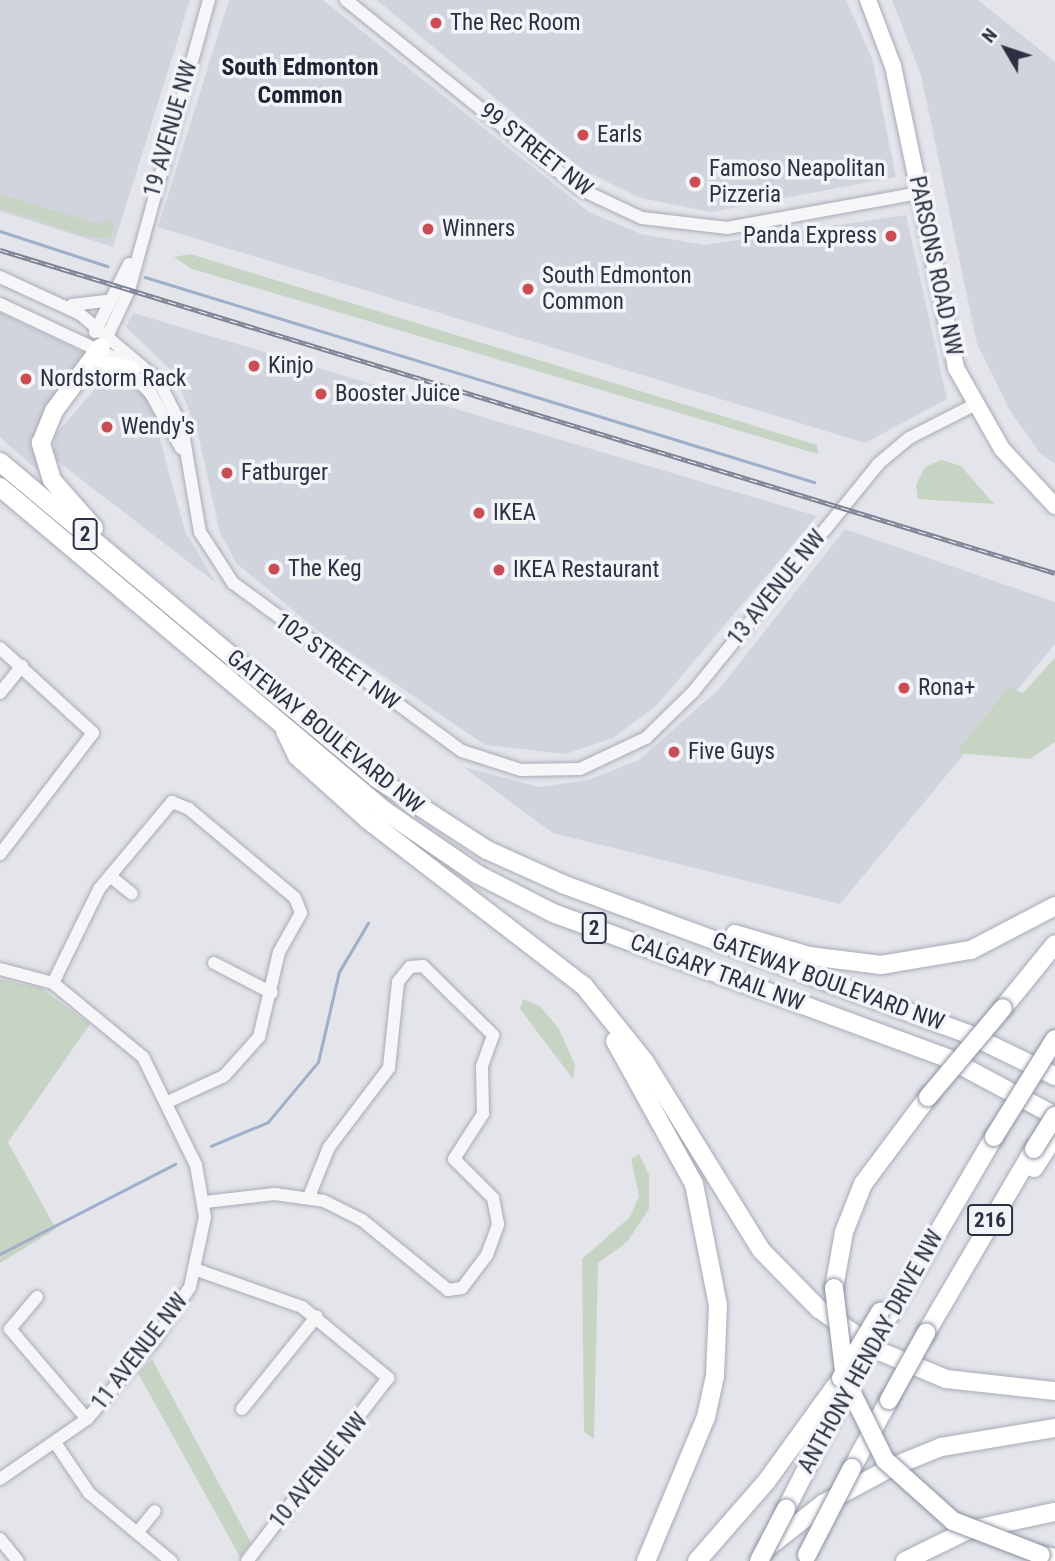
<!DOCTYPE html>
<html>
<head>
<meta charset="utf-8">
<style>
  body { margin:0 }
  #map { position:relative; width:1055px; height:1561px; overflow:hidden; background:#e3e5eb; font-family:"Roboto Condensed",sans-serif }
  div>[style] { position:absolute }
  .built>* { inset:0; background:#d1d4dc }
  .green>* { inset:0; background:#c7d4c4 }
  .stream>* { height:2.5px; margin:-1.25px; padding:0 1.25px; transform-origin:1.25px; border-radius:1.25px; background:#9fafc9 }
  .roads { filter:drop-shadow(0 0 2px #a8abb5) drop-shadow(0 0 2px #a8abb5) }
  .minor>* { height:12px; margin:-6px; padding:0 6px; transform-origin:6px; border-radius:6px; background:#f6f6f9 }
  .major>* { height:16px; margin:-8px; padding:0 8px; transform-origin:8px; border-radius:8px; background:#fff }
  .highway>* { height:18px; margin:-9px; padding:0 9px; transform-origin:9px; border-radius:9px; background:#fff }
  .rail>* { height:5px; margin-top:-2.5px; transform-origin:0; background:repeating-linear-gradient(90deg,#f3f4f8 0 8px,#7d8394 0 16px); box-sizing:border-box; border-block:2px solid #7d8394 }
  .bridges { filter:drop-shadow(0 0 2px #8b91a1) drop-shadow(0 0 2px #8b91a1) }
  .highway-bridge>* { height:18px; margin:-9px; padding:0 9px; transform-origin:9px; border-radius:9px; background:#fff }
  .dots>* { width:19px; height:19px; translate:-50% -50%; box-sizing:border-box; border:4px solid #f3f4f8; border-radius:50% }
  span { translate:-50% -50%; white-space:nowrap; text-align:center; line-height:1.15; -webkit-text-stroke:7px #f3f4f8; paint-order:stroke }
  .shield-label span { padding:2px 5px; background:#f3f4f8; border:2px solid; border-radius:5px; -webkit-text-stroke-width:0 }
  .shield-label { font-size:21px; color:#2b3142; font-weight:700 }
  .poi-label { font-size:23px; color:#2b3142 }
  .left { translate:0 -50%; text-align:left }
  .right { translate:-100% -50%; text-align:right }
  .street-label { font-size:23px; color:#2b3142 }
  .neighbourhood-label { font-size:24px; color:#1d2233; font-weight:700 }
  .north { position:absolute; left:971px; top:14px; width:70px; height:70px; -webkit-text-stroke:5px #f3f4f8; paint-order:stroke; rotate:309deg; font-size:19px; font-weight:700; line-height:28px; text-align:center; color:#2b3142 }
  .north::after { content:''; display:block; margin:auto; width:24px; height:32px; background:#2b3142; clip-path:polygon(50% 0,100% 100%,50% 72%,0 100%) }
</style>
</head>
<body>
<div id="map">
  <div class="built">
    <div style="clip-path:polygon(0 0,190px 0,113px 247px,0 211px)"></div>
    <div style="clip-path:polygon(229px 0,323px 0,589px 212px,641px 234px,704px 245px,906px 215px,947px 399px,865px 443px,158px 227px)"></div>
    <div style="clip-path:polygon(377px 0,846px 0,872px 58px,896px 177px,711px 212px,640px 198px,581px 169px)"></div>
    <div style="clip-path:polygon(892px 0,978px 0,1055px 62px,1055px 464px,1039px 452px,1009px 409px,977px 344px,921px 75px)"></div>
    <div style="clip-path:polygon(0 313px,89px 355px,35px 432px,39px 472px,0 437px)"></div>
    <div style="clip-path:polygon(133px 313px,382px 387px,817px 516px,657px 705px,613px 738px,565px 754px,485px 745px,321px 633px,237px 564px,220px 533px,198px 434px,175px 374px,126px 327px)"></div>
    <div style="clip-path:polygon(112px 369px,135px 380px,151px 406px,185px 531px,216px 583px,52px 457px,56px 434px)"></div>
    <div style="clip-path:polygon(845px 529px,1055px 602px,1055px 644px,840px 904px,553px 833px,463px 767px,539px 787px,588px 780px,639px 760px,720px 688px)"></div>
  </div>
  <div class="green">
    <div style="clip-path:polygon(0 194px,98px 224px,110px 220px,115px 225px,110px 238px,84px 236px,0 208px)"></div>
    <div style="clip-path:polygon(190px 254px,817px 445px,818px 454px,192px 269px,174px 257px)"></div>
    <div style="clip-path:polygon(941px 460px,961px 466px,994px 504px,918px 499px,916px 485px,925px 467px)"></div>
    <div style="clip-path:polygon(1055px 658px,1055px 742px,1030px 759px,956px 753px,1009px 687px,1023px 693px)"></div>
    <div style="clip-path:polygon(0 979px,41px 988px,90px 1024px,8px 1142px,56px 1229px,0 1263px)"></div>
    <div style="clip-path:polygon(523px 999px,540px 1006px,559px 1029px,575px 1065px,573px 1079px,520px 1009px)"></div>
    <div style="clip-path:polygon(639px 1154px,649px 1175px,649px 1209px,627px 1242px,598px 1263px,594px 1439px,584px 1432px,582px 1259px,630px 1217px,639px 1196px,631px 1159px)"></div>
    <div style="clip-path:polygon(152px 1359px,251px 1543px,240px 1557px,138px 1373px)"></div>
  </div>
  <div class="stream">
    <div style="left:0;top:231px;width:113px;rotate:18.1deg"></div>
    <div style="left:145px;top:277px;width:700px;rotate:17.04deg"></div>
    <div style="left:211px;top:1146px;width:62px;rotate:-22.8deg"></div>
    <div style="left:268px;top:1122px;width:78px;rotate:-50.2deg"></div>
    <div style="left:318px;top:1062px;width:92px;rotate:-76.9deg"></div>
    <div style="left:339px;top:972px;width:57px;rotate:-59.4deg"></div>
    <div style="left:0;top:1254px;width:197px;rotate:-27.2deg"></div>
  </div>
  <div class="roads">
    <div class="minor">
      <div style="left:346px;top:0;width:301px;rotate:38.9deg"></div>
      <div style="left:580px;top:189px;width:68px;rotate:25.1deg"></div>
      <div style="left:642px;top:218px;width:86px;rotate:6.7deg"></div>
      <div style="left:727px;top:228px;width:196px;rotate:-10.3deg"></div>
      <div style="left:0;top:277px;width:88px;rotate:24.8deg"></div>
      <div style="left:80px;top:314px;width:102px;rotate:40.2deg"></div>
      <div style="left:158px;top:380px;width:53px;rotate:62.9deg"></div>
      <div style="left:182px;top:427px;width:107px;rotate:80.3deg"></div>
      <div style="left:200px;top:532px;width:61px;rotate:57.1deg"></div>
      <div style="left:233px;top:583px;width:284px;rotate:36.3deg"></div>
      <div style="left:462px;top:751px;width:62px;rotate:17.9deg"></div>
      <div style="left:521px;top:770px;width:59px;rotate:-1deg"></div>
      <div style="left:580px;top:769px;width:73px;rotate:-25.2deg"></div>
      <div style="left:646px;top:738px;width:66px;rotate:-44.4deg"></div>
      <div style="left:693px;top:692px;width:294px;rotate:-50.9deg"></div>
      <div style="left:878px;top:464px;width:40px;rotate:-40deg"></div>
      <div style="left:909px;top:438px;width:73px;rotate:-26.9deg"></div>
      <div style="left:0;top:304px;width:132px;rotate:25.2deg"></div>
      <div style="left:119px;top:360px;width:47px;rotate:46.7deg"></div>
      <div style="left:151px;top:394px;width:62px;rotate:60.9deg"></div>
      <div style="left:72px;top:305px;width:38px;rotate:-7deg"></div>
      <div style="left:95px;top:332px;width:76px;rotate:-63.4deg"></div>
      <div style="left:105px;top:341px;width:56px;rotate:-64.8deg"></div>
      <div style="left:129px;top:290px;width:301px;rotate:-74.6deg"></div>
      <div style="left:0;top:648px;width:126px;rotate:42.4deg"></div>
      <div style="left:93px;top:733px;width:153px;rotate:127.5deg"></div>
      <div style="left:0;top:693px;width:35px;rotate:-51deg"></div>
      <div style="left:110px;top:876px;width:28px;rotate:39deg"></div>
      <div style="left:214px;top:963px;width:65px;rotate:27.3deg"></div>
      <div style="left:0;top:969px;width:55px;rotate:14.8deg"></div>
      <div style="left:53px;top:983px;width:117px;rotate:39.4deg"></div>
      <div style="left:143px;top:1057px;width:120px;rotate:63.9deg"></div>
      <div style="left:196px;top:1165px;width:53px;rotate:80.2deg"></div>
      <div style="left:205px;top:1217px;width:72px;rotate:102.1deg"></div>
      <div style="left:190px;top:1287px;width:66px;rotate:123.9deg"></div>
      <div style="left:153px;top:1342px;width:101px;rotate:130.6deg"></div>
      <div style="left:87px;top:1419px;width:106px;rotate:145.4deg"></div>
      <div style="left:53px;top:983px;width:105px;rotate:-63.9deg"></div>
      <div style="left:99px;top:889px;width:114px;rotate:-50deg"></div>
      <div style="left:172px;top:802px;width:18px;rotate:22deg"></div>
      <div style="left:189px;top:809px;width:138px;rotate:40deg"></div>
      <div style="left:295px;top:898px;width:16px;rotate:68deg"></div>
      <div style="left:301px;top:913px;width:45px;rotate:119.4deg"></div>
      <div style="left:279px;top:952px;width:87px;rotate:103.2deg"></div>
      <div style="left:259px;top:1037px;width:52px;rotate:131.9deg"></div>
      <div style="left:224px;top:1076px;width:60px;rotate:155.2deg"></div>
      <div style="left:205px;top:1202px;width:70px;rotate:-6.5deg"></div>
      <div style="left:275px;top:1194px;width:49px;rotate:8.1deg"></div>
      <div style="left:324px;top:1201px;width:42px;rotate:26.6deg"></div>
      <div style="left:362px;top:1220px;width:111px;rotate:39.1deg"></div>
      <div style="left:448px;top:1290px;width:14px;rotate:-8deg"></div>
      <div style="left:462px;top:1288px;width:41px;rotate:-52.9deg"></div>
      <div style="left:487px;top:1255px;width:33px;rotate:-70deg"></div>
      <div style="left:498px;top:1224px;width:26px;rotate:-101deg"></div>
      <div style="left:493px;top:1198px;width:55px;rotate:-135deg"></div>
      <div style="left:454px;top:1159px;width:54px;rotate:-57.2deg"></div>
      <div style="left:483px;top:1114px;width:48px;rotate:-91.2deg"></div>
      <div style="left:482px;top:1066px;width:33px;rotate:-70deg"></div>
      <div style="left:493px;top:1035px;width:98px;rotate:-135.4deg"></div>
      <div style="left:423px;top:966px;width:13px;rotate:176deg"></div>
      <div style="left:410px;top:967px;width:19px;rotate:129deg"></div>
      <div style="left:398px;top:982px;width:86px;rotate:96deg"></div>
      <div style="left:389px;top:1068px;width:99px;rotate:127.2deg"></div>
      <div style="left:329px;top:1147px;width:54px;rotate:111.8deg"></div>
      <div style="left:197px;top:1270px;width:111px;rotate:19.4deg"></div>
      <div style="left:302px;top:1307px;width:112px;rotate:39.5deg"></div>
      <div style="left:388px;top:1378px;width:231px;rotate:127.6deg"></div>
      <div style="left:37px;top:1297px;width:42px;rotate:130.2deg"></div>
      <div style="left:10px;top:1329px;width:118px;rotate:49.5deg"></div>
      <div style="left:242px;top:1409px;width:119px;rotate:-51.1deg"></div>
      <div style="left:56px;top:1444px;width:59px;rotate:56deg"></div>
      <div style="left:89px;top:1493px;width:107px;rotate:39.7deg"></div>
      <div style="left:137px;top:1533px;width:28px;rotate:-51deg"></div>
      <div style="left:0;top:1539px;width:28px;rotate:51deg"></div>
    </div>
    <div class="major">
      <div style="left:868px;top:0;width:71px;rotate:69.3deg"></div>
      <div style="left:893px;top:66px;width:309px;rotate:78.2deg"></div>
      <div style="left:956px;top:368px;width:93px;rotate:60.4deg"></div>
      <div style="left:1002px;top:449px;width:78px;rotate:47.1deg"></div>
    </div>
    <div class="highway">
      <div style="left:83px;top:375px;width:23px;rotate:-25deg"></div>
      <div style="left:104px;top:365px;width:27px;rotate:10deg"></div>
      <div style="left:0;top:462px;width:491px;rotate:40deg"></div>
      <div style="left:376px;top:778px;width:132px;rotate:33deg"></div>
      <div style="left:487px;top:850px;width:85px;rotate:24.2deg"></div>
      <div style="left:565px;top:885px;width:430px;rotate:20.3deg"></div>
      <div style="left:968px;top:1034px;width:97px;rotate:25.8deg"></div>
      <div style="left:0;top:487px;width:503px;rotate:40.08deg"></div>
      <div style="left:385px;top:811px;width:112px;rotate:34.4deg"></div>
      <div style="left:477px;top:874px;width:85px;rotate:27.2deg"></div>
      <div style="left:553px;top:913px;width:420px;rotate:20.2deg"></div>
      <div style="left:947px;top:1058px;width:123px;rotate:28.2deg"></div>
      <div style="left:94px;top:528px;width:64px;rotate:-131.2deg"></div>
      <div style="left:52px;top:480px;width:39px;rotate:-107deg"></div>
      <div style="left:41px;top:443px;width:35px;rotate:-68deg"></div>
      <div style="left:54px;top:411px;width:79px;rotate:-53.7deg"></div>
      <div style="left:285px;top:731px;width:28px;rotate:64deg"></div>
      <div style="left:297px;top:756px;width:94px;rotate:42deg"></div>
      <div style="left:367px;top:819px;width:274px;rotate:37.6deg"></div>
      <div style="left:584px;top:986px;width:97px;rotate:51.2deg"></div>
      <div style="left:645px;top:1062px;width:221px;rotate:58.3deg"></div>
      <div style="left:761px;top:1250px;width:83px;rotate:45.5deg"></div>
      <div style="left:819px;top:1309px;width:73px;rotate:35deg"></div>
      <div style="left:879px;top:1351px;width:73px;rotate:22.7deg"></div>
      <div style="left:946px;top:1379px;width:110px;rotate:6.3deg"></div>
      <div style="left:735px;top:934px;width:77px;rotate:16.6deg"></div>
      <div style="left:809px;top:956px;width:73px;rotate:7.1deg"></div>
      <div style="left:881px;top:965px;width:91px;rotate:-9.5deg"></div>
      <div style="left:971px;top:950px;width:95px;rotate:-27.6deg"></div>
      <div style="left:1003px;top:1008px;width:82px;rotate:-50.9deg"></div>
      <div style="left:615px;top:1041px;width:163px;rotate:61.1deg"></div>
      <div style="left:694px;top:1184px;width:123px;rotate:78.8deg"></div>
      <div style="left:718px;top:1305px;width:71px;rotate:92.4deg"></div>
      <div style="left:715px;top:1376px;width:42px;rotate:102.4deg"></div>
      <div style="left:706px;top:1417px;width:156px;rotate:112.6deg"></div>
      <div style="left:1034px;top:1168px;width:38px;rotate:-57deg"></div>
      <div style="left:834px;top:1288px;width:57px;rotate:-79.9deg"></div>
      <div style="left:844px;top:1232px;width:52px;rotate:-68.4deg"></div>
      <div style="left:863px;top:1184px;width:109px;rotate:-53.2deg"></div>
      <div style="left:889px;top:1316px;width:208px;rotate:-59.6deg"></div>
      <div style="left:926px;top:1333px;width:213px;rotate:-59.6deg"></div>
      <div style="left:852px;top:1468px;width:77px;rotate:-61.4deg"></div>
      <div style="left:786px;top:1509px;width:121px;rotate:-63deg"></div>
      <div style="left:767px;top:1548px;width:71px;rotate:-38.2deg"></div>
      <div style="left:823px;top:1504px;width:78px;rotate:-28.2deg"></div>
      <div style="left:892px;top:1467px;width:53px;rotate:-22.2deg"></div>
      <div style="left:941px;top:1447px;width:116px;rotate:-9.5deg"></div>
      <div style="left:1041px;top:1555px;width:14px;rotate:12deg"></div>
      <div style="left:697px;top:1561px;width:105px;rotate:-48.9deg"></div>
      <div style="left:766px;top:1482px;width:125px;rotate:-54.1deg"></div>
      <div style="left:905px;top:1561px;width:68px;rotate:-26.2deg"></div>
      <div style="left:966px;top:1531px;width:91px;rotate:-12.1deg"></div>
    </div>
  </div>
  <div class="rail">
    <div style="left:0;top:250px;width:1103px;rotate:17.02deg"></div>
  </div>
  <div class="bridges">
    <div class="highway-bridge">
      <div style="left:928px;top:1097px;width:116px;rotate:-49.9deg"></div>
      <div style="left:994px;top:1137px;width:115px;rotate:-58.1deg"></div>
      <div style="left:1034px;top:1149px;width:39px;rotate:-58deg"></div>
      <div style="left:834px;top:1288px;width:92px;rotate:83.1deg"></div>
      <div style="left:845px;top:1379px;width:90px;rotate:63.7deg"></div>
      <div style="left:885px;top:1460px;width:91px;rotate:41.9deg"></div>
      <div style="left:953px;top:1521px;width:94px;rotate:21.1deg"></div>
      <div style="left:841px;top:1378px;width:77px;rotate:-59.4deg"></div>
      <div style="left:889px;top:1400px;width:77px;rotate:-61.1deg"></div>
      <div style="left:807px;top:1555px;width:98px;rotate:-62.7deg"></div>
      <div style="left:759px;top:1561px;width:59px;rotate:-62.6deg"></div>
    </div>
  </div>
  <div class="dots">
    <div style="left:436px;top:23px;background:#ca4d54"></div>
    <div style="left:583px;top:135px;background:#ca4d54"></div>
    <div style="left:695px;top:182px;background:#ca4d54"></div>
    <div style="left:428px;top:229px;background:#ca4d54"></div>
    <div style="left:891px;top:236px;background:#ca4d54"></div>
    <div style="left:528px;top:289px;background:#ca4d54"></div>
    <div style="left:254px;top:366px;background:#ca4d54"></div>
    <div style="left:26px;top:379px;background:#ca4d54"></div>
    <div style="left:321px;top:394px;background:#ca4d54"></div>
    <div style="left:107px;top:427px;background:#ca4d54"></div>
    <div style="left:227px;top:473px;background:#ca4d54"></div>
    <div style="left:479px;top:513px;background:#ca4d54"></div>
    <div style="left:274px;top:569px;background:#ca4d54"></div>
    <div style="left:499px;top:570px;background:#ca4d54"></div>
    <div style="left:904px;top:688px;background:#ca4d54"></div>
    <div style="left:674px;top:752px;background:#ca4d54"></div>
  </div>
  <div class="shield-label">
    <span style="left:85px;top:534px">2</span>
    <span style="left:594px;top:928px">2</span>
    <span style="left:990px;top:1220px">216</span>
  </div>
  <div class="poi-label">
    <span class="left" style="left:450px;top:23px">The Rec Room</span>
    <span class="left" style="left:597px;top:135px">Earls</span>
    <span class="left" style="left:709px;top:182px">Famoso Neapolitan<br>Pizzeria</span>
    <span class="left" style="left:442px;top:229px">Winners</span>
    <span class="right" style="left:877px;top:236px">Panda Express</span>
    <span class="left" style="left:542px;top:289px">South Edmonton<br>Common</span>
    <span class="left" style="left:268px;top:366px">Kinjo</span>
    <span class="left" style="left:40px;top:379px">Nordstorm Rack</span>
    <span class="left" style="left:335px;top:394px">Booster Juice</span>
    <span class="left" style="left:121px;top:427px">Wendy's</span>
    <span class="left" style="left:241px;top:473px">Fatburger</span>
    <span class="left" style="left:493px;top:513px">IKEA</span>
    <span class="left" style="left:288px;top:569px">The Keg</span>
    <span class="left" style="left:513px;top:570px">IKEA Restaurant</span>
    <span class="left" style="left:918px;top:688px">Rona+</span>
    <span class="left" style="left:688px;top:752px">Five Guys</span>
  </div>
  <div class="street-label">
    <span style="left:171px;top:129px;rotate:-74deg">19 AVENUE NW</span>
    <span style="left:536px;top:150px;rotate:38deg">99 STREET NW</span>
    <span style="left:935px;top:266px;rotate:78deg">PARSONS ROAD NW</span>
    <span style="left:777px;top:588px;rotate:-51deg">13 AVENUE NW</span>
    <span style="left:337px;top:662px;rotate:36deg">102 STREET NW</span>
    <span style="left:325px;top:732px;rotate:39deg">GATEWAY BOULEVARD NW</span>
    <span style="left:717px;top:973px;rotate:20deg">CALGARY TRAIL NW</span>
    <span style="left:828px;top:982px;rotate:20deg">GATEWAY BOULEVARD NW</span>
    <span style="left:140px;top:1352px;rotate:-52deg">11 AVENUE NW</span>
    <span style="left:871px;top:1352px;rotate:-61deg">ANTHONY HENDAY DRIVE NW</span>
    <span style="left:319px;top:1471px;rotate:-51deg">10 AVENUE NW</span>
  </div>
  <div class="neighbourhood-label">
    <span style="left:300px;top:82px">South Edmonton<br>Common</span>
  </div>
  <div class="north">N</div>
</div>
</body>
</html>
